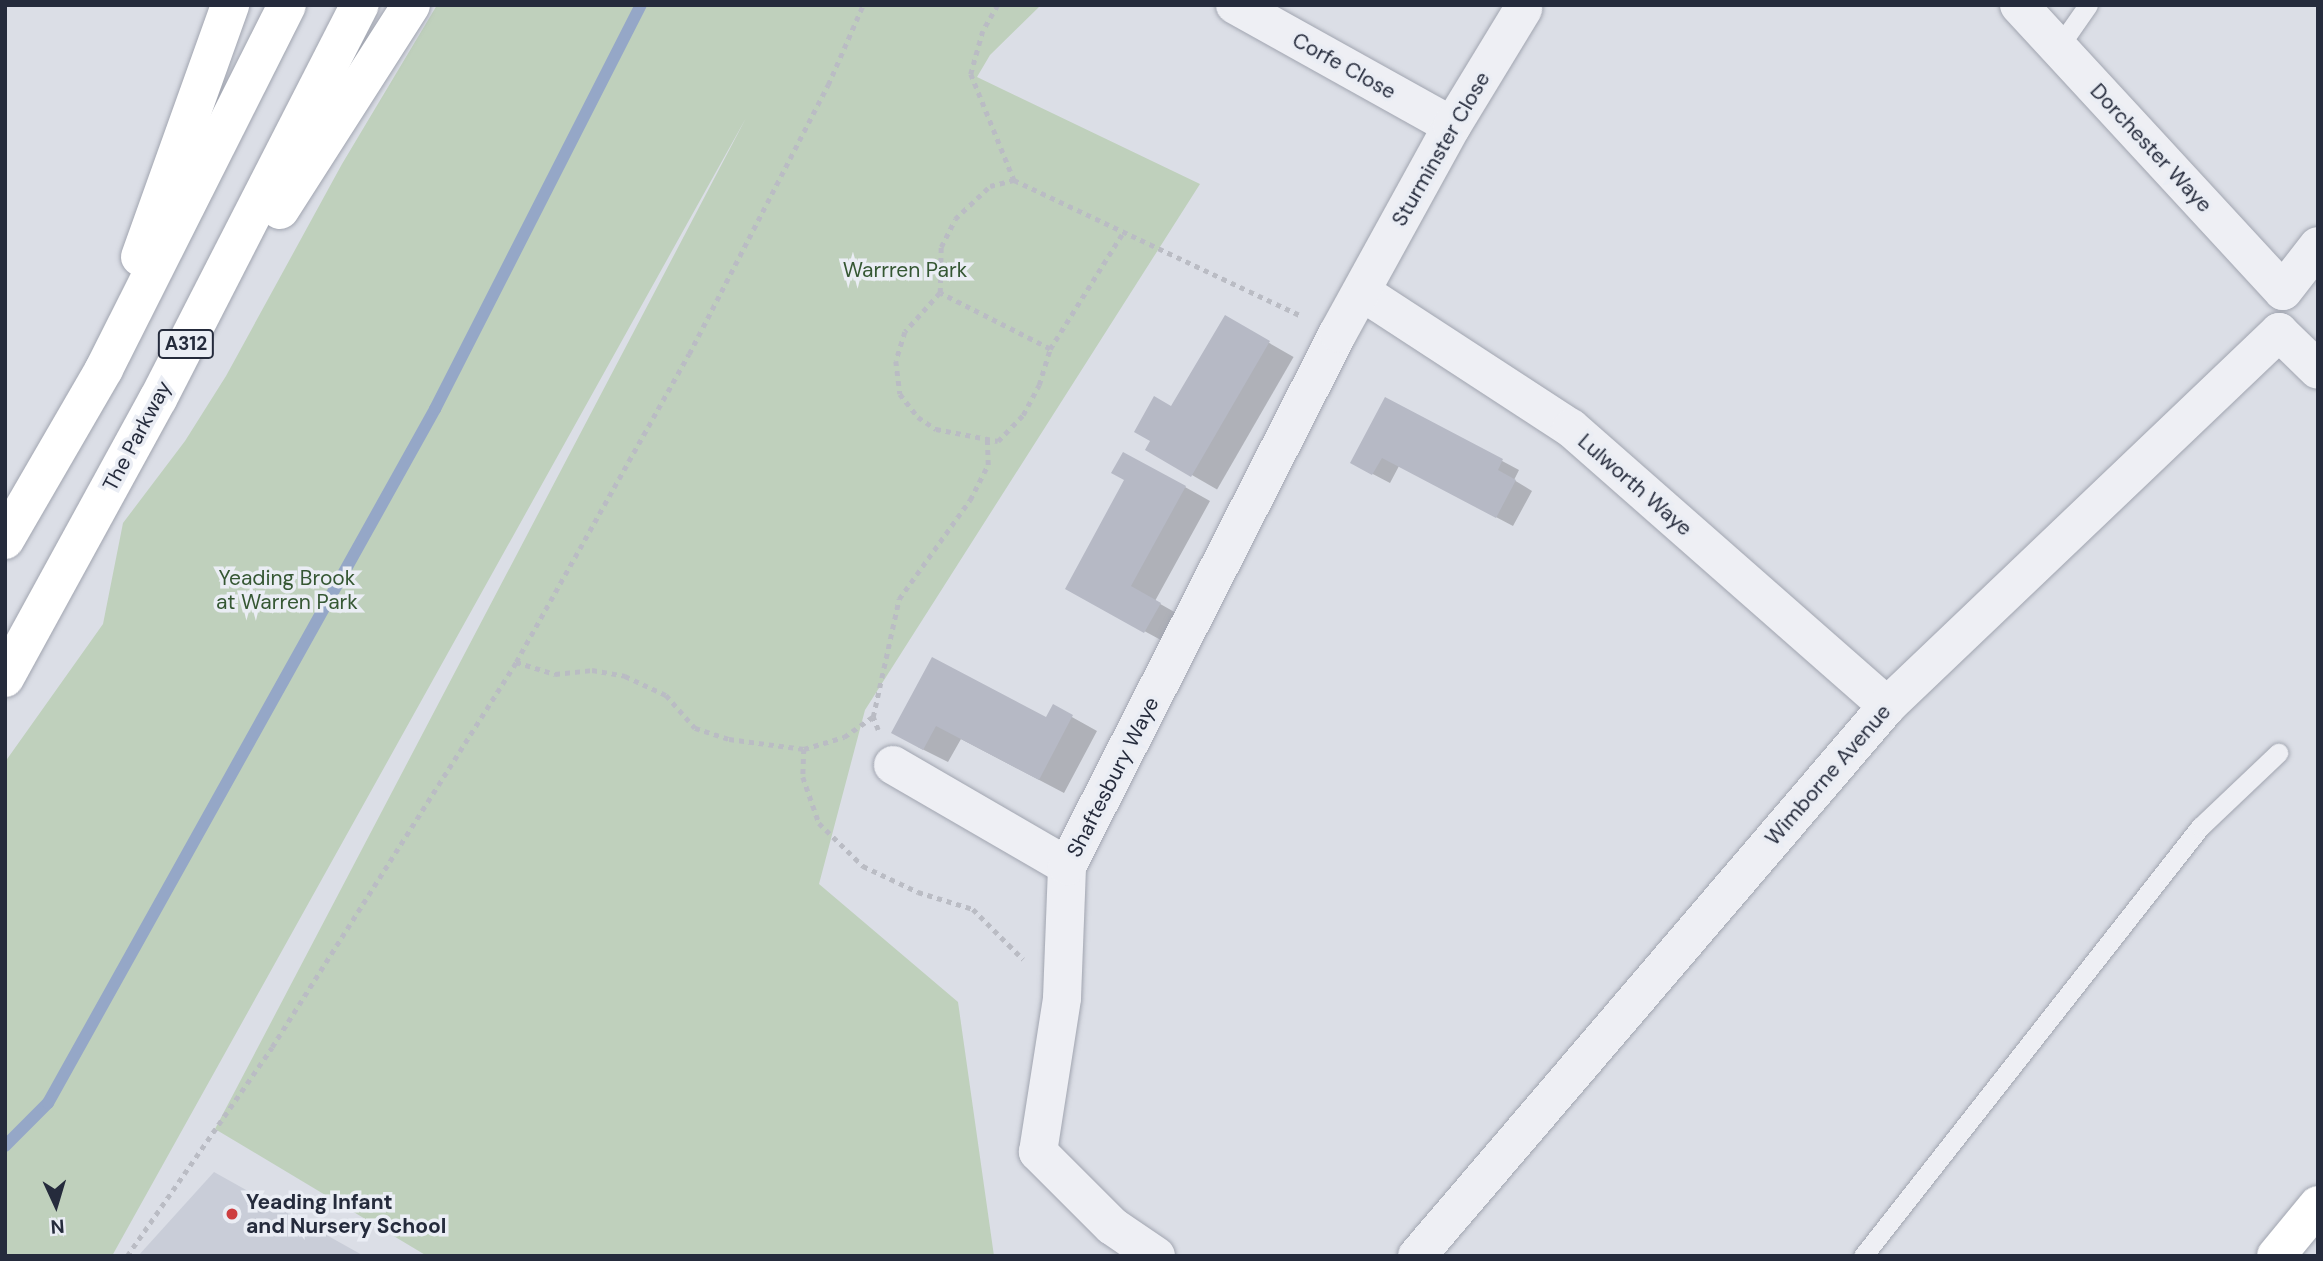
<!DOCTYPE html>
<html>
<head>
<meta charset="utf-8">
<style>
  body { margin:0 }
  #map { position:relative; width:2323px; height:1261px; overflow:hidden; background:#dbdee6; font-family:"DM Sans",sans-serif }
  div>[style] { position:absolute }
  .built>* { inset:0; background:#c9cdd8 }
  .green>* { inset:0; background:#bfd0bc }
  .shadow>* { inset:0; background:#0003; transform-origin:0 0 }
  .stream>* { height:12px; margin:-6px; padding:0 6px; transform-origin:6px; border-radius:6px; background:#95a7c7 }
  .building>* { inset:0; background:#b6b9c5 }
  .path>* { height:4.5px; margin-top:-2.25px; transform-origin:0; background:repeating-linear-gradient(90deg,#babcc4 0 5px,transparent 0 10px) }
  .roads { filter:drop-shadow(0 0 2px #a1a5b0) drop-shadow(0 0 2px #a1a5b0) }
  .lane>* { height:19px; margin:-9.5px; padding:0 9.5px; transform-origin:9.5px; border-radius:9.5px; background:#eeeff4 }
  .street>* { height:38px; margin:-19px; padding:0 19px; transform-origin:19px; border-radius:19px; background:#eeeff4 }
  .secondary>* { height:38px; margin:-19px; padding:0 19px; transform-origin:19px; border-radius:19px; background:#fff }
  .highway>* { height:38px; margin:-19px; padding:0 19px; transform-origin:19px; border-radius:19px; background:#fff }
  .dots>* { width:19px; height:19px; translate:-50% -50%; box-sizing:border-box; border:4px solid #eaedf4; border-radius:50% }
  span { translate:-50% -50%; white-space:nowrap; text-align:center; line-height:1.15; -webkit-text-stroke:7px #eaedf4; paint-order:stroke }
  .shield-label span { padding:2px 5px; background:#eaedf4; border:2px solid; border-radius:5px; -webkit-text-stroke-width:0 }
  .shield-label { font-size:19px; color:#252b3c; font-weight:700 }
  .street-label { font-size:21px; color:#252b3c }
  .park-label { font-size:21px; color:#355733 }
  .poi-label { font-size:21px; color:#252b3c; font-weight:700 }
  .left { translate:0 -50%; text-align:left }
  .frame { position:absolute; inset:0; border:7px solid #252b3c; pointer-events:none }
  .north { position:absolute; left:21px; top:1170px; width:70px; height:70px; -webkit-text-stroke:5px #eaedf4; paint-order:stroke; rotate:176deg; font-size:19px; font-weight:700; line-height:28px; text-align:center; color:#252b3c }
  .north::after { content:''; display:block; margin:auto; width:24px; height:32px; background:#252b3c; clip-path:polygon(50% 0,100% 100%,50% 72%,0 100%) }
</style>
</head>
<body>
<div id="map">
  <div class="built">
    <div style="clip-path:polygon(214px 1172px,364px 1256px,138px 1256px)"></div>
  </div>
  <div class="green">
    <div style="clip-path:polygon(437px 5px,1041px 5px,990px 55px,977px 77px,1200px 184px,865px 710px,819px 884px,958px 1002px,994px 1256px,427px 1256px,215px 1129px,746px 118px,112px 1256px,5px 1256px,5px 762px,103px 624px,123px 523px,185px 441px,226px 376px,342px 164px)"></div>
  </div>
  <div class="shadow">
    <div style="left:1226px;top:318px;width:78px;height:153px;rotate:30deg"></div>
    <div style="clip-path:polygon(1386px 399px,1519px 470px,1514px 480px,1532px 491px,1513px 526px,1399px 466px,1390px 483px,1369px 472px)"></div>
    <div style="clip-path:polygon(1185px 487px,1210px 501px,1155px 601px,1185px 618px,1170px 645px,1091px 602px)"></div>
    <div style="clip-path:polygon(932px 660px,1047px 719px,1054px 707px,1097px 731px,1064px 793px,961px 739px,948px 762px,918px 747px)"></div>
  </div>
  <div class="stream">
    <div style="left:5px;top:1146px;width:61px;rotate:-45deg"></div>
    <div style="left:48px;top:1103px;width:795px;rotate:-60.85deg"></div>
    <div style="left:435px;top:409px;width:453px;rotate:-63deg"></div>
  </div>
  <div class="building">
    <div style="clip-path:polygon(1225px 315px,1270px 341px,1191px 477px,1145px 450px,1150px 441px,1134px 432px,1154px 396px,1171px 406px)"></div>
    <div style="clip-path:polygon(1385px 397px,1503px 459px,1498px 470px,1516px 480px,1496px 518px,1382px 458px,1372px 475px,1350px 463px)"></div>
    <div style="clip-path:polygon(1123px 452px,1186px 486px,1131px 586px,1161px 603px,1144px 633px,1065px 589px,1124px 480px,1111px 473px)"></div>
    <div style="clip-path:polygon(932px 657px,1046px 717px,1053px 704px,1073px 715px,1039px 780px,936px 726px,923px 750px,891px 733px)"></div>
  </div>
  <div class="path">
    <div style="left:998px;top:5px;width:30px;rotate:120deg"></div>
    <div style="left:983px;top:31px;width:45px;rotate:105.6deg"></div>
    <div style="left:971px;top:74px;width:114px;rotate:67.9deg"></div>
    <div style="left:1014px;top:180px;width:318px;rotate:25.3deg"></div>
    <div style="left:940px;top:293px;width:46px;rotate:-88.8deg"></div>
    <div style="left:941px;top:247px;width:31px;rotate:-63deg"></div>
    <div style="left:955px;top:219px;width:48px;rotate:-43.3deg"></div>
    <div style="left:990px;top:186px;width:25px;rotate:-14deg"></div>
    <div style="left:1050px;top:349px;width:123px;rotate:-153deg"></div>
    <div style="left:940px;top:293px;width:52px;rotate:131.9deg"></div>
    <div style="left:905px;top:332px;width:30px;rotate:107deg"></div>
    <div style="left:896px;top:361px;width:33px;rotate:83deg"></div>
    <div style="left:900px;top:394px;width:29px;rotate:52deg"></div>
    <div style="left:918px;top:417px;width:22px;rotate:34deg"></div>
    <div style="left:936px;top:429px;width:63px;rotate:11deg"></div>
    <div style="left:998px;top:441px;width:36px;rotate:-46deg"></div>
    <div style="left:1023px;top:415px;width:34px;rotate:-62deg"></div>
    <div style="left:1039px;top:385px;width:38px;rotate:-73deg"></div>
    <div style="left:1050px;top:349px;width:139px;rotate:-57.9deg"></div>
    <div style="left:516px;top:662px;width:41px;rotate:17.1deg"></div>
    <div style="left:555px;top:674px;width:37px;rotate:-6deg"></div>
    <div style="left:592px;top:670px;width:34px;rotate:10deg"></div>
    <div style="left:625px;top:676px;width:45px;rotate:24.9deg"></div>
    <div style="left:666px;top:695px;width:44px;rotate:48.7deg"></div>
    <div style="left:695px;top:728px;width:36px;rotate:18deg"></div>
    <div style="left:729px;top:739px;width:76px;rotate:7.6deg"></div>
    <div style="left:804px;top:749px;width:42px;rotate:-16.7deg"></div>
    <div style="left:844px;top:737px;width:35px;rotate:-35deg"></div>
    <div style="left:878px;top:730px;width:14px;rotate:-111deg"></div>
    <div style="left:873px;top:717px;width:121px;rotate:-77.6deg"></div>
    <div style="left:899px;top:599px;width:122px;rotate:-54.4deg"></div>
    <div style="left:970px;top:500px;width:39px;rotate:-63deg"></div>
    <div style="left:988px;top:465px;width:25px;rotate:-92deg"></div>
    <div style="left:804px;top:749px;width:28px;rotate:92deg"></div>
    <div style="left:803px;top:777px;width:49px;rotate:70.8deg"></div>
    <div style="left:819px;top:823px;width:62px;rotate:44.3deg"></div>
    <div style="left:863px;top:866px;width:61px;rotate:25.3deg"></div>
    <div style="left:918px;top:892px;width:58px;rotate:17.2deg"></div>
    <div style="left:973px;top:909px;width:71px;rotate:45deg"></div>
    <div style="left:127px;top:1256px;width:254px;rotate:-55.2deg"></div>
    <div style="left:272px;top:1047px;width:456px;rotate:-57.6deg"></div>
    <div style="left:516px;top:662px;width:353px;rotate:-60.7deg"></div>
    <div style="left:689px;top:354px;width:303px;rotate:-62.7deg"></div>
    <div style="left:828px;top:85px;width:87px;rotate:-66.4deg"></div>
  </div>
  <div class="roads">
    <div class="lane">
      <div style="left:2058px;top:48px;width:52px;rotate:-55.1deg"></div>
      <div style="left:1863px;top:1256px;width:546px;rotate:-51.85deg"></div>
      <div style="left:2200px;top:827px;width:108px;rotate:-43.5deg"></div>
    </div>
    <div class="street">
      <div style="left:1235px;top:5px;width:248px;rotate:29.1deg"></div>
      <div style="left:2019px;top:5px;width:389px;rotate:47.3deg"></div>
      <div style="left:2283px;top:291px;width:57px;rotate:-52.1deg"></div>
      <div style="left:1362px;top:292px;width:249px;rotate:33.1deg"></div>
      <div style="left:1571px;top:428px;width:421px;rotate:41.3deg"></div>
      <div style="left:893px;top:765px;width:201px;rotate:30.1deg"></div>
      <div style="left:1156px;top:1256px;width:53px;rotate:-145.7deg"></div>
      <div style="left:1112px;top:1226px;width:105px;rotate:-135deg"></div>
      <div style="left:1038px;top:1152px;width:156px;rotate:-81.1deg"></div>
      <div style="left:1062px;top:998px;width:132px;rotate:-87.8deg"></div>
      <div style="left:1067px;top:866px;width:598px;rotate:-63.05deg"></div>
      <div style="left:1338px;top:333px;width:236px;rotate:-61.2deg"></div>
      <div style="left:1452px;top:126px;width:137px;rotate:-58.7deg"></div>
      <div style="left:1417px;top:1256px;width:723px;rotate:-49.48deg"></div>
      <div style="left:1887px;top:706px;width:542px;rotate:-43.65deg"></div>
      <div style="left:2279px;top:332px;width:54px;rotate:44.3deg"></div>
    </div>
    <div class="secondary">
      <div style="left:2276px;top:1256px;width:66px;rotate:-50.5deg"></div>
    </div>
    <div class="highway">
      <div style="left:280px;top:210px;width:243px;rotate:-57.4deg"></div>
      <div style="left:140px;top:257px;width:268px;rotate:-70.3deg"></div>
      <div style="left:5px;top:540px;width:198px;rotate:-59.9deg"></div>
      <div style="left:104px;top:369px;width:407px;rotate:-63.3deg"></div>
      <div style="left:5px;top:678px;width:318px;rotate:-61.3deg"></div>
      <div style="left:158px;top:399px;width:443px;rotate:-62.9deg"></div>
    </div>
  </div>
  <div class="dots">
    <div style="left:232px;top:1214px;background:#cd3e40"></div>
  </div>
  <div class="shield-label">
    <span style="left:186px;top:344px">A312</span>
  </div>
  <div class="street-label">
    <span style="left:1344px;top:66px;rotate:29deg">Corfe Close</span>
    <span style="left:2151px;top:148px;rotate:47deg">Dorchester Waye</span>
    <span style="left:1441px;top:149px;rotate:-60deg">Sturminster Close</span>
    <span style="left:137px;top:436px;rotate:-62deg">The Parkway</span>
    <span style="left:1635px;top:485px;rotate:41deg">Lulworth Waye</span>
    <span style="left:1828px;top:775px;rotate:-49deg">Wimborne Avenue</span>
    <span style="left:1113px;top:777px;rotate:-63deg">Shaftesbury Waye</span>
  </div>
  <div class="park-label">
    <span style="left:905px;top:270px">Warrren Park</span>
    <span style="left:287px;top:590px">Yeading Brook<br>at Warren Park</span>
  </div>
  <div class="poi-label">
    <span class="left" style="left:246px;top:1214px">Yeading Infant<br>and Nursery School</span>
  </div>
  <div class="frame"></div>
  <div class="north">N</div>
</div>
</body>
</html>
